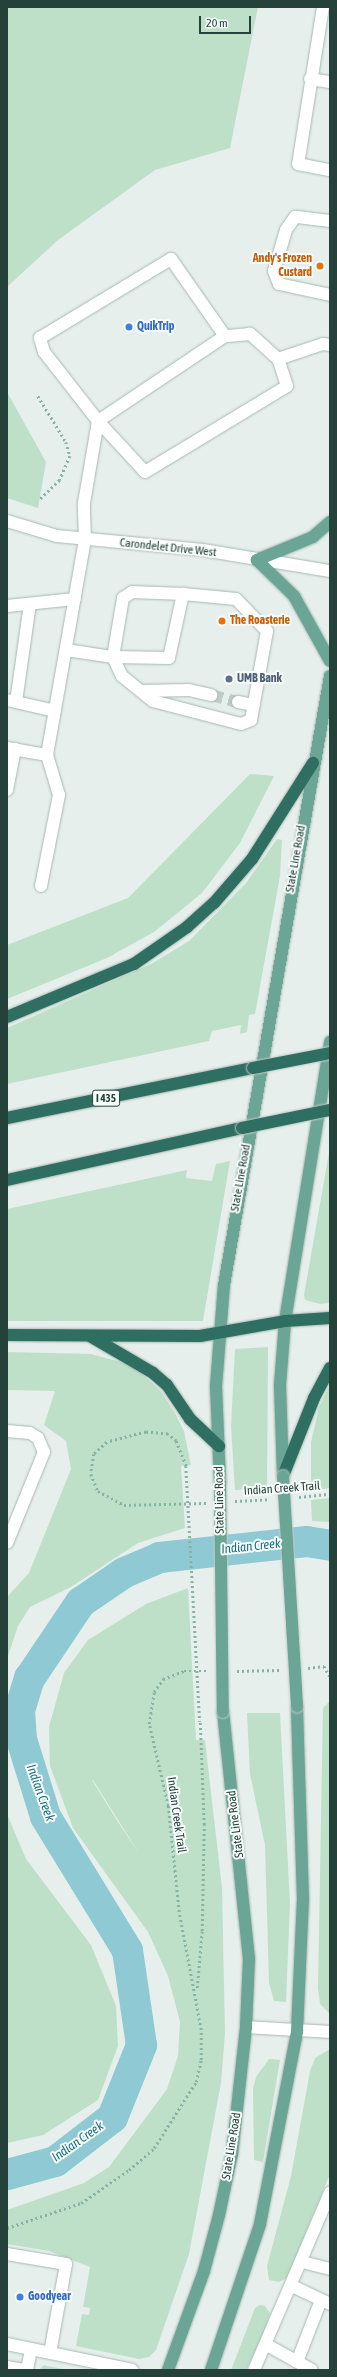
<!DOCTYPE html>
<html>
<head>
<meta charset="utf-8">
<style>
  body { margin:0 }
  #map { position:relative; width:337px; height:2377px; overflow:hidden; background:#e6efeb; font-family:"Asap Condensed",sans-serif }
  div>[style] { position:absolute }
  .green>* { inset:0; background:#bfe0c8 }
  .river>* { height:31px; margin:-15.5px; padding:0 15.5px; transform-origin:15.5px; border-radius:15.5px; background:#8ec9d4 }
  .minor-tunnel>* { height:12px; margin-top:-6px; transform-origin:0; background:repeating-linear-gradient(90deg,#bfccc8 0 12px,transparent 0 18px) }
  .path>* { height:2.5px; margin-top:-1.25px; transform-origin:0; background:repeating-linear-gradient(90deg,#86b3a5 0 2px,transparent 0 5px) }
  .roads { filter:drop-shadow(0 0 1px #a8b8b2) drop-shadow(0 0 1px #a8b8b2) }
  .minor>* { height:12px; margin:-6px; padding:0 6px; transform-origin:6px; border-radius:6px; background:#fff }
  .major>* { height:12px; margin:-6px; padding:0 6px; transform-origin:6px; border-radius:6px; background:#6aa596 }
  .highway>* { height:12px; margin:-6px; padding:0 6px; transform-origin:6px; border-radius:6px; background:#2f6f62 }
  .path-bridge>* { height:2.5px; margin-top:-1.25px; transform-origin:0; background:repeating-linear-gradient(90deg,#86b3a5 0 2px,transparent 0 5px) }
  .bridges { filter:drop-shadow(0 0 1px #c2cac8) drop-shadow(0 0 1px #c2cac8) }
  .major-bridge>* { height:12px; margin:-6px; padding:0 6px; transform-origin:6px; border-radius:6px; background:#6aa596 }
  .highway-bridge>* { height:12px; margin:-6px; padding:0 6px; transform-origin:6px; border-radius:6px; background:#2f6f62 }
  .dots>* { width:11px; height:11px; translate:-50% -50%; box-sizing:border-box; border:2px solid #f7fbf9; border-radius:50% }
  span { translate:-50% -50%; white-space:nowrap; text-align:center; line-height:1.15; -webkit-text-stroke:4px #f7fbf9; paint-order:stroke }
  .shield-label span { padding:1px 3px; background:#f7fbf9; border:1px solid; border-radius:3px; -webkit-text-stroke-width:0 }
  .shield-label { font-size:11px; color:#24423a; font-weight:700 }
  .food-label { font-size:12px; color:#c56008; font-weight:700 }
  .right { translate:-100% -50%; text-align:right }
  .left { translate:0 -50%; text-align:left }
  .shop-label { font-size:12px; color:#366cbe; font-weight:700 }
  .street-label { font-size:12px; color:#24423a }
  .service-label { font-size:12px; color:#4e5e75; font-weight:700 }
  .water-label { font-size:13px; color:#1c6f80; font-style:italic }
  .frame { position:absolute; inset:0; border:8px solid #24423a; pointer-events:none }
  .scale { position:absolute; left:199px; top:16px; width:52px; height:18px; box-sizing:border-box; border:2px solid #24423a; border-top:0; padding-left:5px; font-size:12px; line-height:14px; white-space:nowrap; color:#24423a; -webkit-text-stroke:3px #f7fbf9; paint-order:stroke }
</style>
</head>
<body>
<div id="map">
  <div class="green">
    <div style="clip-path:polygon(7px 7px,258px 7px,230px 148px,155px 170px,58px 240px,7px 287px)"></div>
    <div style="clip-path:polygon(7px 392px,46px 462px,38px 508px,7px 498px)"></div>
    <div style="clip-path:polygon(250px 774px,274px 776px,240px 843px,202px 893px,154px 932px,107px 958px,7px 999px,7px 945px,128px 898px)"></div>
    <div style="clip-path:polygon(277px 839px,282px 840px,280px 876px,255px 1014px,249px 1015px,247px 1032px,240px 1034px,241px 1025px,212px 1031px,209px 1041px,7px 1084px,7px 1028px,151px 964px,189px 941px,246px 883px)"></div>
    <div style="clip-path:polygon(330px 1147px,330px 1303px,320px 1304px,305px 1300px,304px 1295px)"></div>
    <div style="clip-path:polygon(230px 1161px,203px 1321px,7px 1321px,7px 1209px,187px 1170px,186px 1178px,212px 1181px,216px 1164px)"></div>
    <div style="clip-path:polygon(268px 1347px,267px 1488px,235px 1490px,231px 1426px,235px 1349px)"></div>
    <div style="clip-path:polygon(7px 1352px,91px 1354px,121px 1362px,140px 1372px,161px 1391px,175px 1413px,184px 1431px,191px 1465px,181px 1466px,185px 1528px,138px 1543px,71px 1587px,30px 1607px,18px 1626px,7px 1659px,7px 1597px,29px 1573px,71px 1469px,66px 1441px,44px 1425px,55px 1391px,7px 1390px)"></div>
    <div style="clip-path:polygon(330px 1385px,330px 1488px,311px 1491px,311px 1442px,319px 1407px)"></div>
    <div style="clip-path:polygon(330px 1498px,330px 1522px,312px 1521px,311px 1500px)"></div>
    <div style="clip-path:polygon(evenodd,188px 1588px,196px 1740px,205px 1740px,222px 1888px,225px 2033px,221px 2083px,189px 2254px,156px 2350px,149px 2357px,139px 2359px,76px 2346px,82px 2314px,89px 2315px,90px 2308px,83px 2307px,90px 2267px,49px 2251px,7px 2244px,7px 2210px,84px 2183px,109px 2167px,167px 2089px,178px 2056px,180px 2022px,168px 1976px,148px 1932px,73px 1828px,50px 1766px,49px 1727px,64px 1673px,88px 1640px,146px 1604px,188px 1588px,92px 1780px,93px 1780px,140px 1855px,118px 1822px,92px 1780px)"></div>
    <div style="clip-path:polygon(330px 1701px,330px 2014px,320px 2004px,318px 1988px,323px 1708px)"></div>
    <div style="clip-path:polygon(247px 1713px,280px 1713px,290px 1903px,286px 2002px,274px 2001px,269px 1983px,265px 1845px,250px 1774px)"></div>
    <div style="clip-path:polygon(7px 1814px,26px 1859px,91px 1945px,116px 2006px,118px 2046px,98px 2100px,43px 2135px,7px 2143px)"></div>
    <div style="clip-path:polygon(330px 2049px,330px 2174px,287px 2278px,279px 2282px,269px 2280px,267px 2266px,291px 2176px,310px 2071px,315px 2058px)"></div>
    <div style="clip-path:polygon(269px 2059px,280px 2060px,263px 2162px,254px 2160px,253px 2089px,256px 2077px)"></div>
    <div style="clip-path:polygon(260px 2305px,265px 2306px,270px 2313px,264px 2333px,246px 2370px,231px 2370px,255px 2308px)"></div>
    <div style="clip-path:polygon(44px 2365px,47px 2366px,68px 2370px,39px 2370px)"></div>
  </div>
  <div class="river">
    <div style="left:7px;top:2174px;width:50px;rotate:-15.2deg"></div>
    <div style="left:55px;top:2161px;width:72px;rotate:-37.7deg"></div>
    <div style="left:112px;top:2117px;width:78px;rotate:-68.1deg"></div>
    <div style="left:141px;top:2045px;width:96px;rotate:-98.4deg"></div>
    <div style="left:127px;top:1950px;width:157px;rotate:-121.5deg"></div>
    <div style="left:45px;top:1816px;width:81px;rotate:-107.3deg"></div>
    <div style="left:21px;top:1739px;width:29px;rotate:-94deg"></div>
    <div style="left:19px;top:1710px;width:34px;rotate:-73deg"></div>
    <div style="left:29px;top:1678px;width:92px;rotate:-56.1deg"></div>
    <div style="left:80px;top:1602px;width:53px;rotate:-34.3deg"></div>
    <div style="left:124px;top:1572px;width:38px;rotate:-23deg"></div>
    <div style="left:159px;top:1557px;width:148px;rotate:-6.2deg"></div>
    <div style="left:306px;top:1541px;width:24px;rotate:9deg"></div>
  </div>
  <div class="minor-tunnel">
    <div style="left:211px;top:695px;width:28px;rotate:15deg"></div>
  </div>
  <div class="path">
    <div style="left:38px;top:396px;width:54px;rotate:58.7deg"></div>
    <div style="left:66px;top:442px;width:15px;rotate:74deg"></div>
    <div style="left:70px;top:456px;width:26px;rotate:113deg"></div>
    <div style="left:60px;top:480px;width:28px;rotate:136deg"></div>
    <div style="left:186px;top:1466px;width:27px;rotate:-112deg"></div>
    <div style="left:176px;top:1441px;width:11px;rotate:-139deg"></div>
    <div style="left:168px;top:1434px;width:22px;rotate:-175deg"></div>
    <div style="left:146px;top:1432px;width:40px;rotate:165.6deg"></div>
    <div style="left:107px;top:1442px;width:18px;rotate:137deg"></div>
    <div style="left:94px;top:1454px;width:20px;rotate:99deg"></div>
    <div style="left:91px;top:1474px;width:18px;rotate:68deg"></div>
    <div style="left:98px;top:1491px;width:30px;rotate:28deg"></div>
    <div style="left:124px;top:1505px;width:82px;rotate:-1.4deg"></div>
    <div style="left:299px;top:1497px;width:31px;rotate:-6deg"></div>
    <div style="left:235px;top:1501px;width:35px;rotate:-3deg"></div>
    <div style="left:308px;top:1668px;width:16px;rotate:-7deg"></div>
    <div style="left:324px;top:1666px;width:13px;rotate:61deg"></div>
    <div style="left:237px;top:1671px;width:45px;rotate:-1.3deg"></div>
    <div style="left:197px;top:1988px;width:57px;rotate:-85deg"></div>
    <div style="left:202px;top:1931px;width:106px;rotate:-88.9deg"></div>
    <div style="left:204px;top:1825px;width:103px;rotate:-92.2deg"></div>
    <div style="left:7px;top:2228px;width:78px;rotate:-18.7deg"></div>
    <div style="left:81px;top:2203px;width:58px;rotate:-34.5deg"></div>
    <div style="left:129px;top:2170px;width:33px;rotate:-41deg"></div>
    <div style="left:154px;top:2148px;width:78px;rotate:-57.5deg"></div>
    <div style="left:196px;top:2082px;width:23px;rotate:-77deg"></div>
    <div style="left:201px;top:2060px;width:30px;rotate:-90deg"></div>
    <div style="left:201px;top:2030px;width:120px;rotate:-100.6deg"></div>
    <div style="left:179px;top:1912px;width:107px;rotate:-95.9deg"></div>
    <div style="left:168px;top:1806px;width:84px;rotate:-103deg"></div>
    <div style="left:149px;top:1724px;width:32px;rotate:-81deg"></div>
    <div style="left:154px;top:1692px;width:16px;rotate:-55deg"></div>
    <div style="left:163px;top:1679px;width:22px;rotate:-21deg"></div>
    <div style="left:184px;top:1671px;width:24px"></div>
  </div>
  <div class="roads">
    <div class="minor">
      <div style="left:323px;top:7px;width:159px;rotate:99deg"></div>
      <div style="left:298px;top:164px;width:33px;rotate:11deg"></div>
      <div style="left:310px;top:79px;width:20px;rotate:9deg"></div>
      <div style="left:330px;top:221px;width:35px;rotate:-173deg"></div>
      <div style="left:295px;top:217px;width:16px;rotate:125deg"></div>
      <div style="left:286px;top:230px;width:43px;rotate:106.3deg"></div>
      <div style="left:274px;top:271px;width:14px;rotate:69deg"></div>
      <div style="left:279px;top:284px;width:52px;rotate:12.2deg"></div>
      <div style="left:278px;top:359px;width:38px;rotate:-138deg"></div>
      <div style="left:250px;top:334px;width:25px;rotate:175deg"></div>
      <div style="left:225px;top:336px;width:153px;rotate:146.2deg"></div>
      <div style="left:98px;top:421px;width:69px;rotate:47.3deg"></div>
      <div style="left:145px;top:472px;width:166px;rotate:-31.2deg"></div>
      <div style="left:287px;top:386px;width:28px;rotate:-108deg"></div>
      <div style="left:278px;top:359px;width:47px;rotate:-18.4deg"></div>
      <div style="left:323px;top:344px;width:7px;rotate:8deg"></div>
      <div style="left:7px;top:521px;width:52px;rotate:16.7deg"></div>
      <div style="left:57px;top:536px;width:147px;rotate:5.5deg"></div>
      <div style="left:203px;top:550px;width:129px;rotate:9.4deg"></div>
      <div style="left:7px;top:606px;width:68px;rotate:-5.9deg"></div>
      <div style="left:66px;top:650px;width:48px;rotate:8.5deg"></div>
      <div style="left:113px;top:657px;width:56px;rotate:1deg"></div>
      <div style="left:169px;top:658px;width:66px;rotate:-77.7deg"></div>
      <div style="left:183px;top:594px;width:51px;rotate:-177.8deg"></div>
      <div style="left:132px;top:592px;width:11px;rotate:146deg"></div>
      <div style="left:123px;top:598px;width:60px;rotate:99.6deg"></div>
      <div style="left:113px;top:657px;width:21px;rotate:65deg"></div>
      <div style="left:122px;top:676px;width:40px;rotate:39deg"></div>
      <div style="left:153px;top:701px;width:91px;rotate:14.6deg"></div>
      <div style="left:241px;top:724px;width:11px;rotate:-22deg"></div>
      <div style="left:251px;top:720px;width:90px;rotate:-79.8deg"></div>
      <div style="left:267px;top:631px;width:45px;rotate:-134.1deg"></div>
      <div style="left:236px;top:599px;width:53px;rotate:-174.6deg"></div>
      <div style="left:141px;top:691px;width:48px;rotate:-1.2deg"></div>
      <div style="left:189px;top:690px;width:23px;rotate:13deg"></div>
      <div style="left:7px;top:700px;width:49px;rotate:12.9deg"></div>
      <div style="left:16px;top:702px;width:99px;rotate:-81.9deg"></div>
      <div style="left:238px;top:702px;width:16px;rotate:11deg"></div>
      <div style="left:7px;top:748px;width:41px;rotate:9.9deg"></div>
      <div style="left:47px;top:755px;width:218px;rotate:-80deg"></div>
      <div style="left:85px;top:540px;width:37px;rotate:-92deg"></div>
      <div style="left:84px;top:503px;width:83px;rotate:-80.3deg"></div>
      <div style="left:98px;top:421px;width:88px;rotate:-128deg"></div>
      <div style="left:44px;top:352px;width:15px;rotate:-106deg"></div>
      <div style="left:40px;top:338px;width:153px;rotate:-31.1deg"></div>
      <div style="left:171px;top:259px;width:94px;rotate:55deg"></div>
      <div style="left:7px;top:790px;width:42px;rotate:-79deg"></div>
      <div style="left:41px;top:886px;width:93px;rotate:-78.8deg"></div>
      <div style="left:59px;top:795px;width:42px;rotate:-106.7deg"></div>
      <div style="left:7px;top:1431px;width:23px;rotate:5deg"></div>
      <div style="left:30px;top:1433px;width:9px;rotate:32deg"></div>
      <div style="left:38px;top:1438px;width:15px;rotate:67deg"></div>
      <div style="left:44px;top:1452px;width:98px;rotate:112.1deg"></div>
      <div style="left:246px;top:2027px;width:84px;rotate:3.4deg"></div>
      <div style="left:7px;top:2254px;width:60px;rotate:9.6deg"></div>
      <div style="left:66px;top:2264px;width:90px;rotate:100.2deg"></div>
      <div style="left:302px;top:2262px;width:29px;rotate:14deg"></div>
      <div style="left:292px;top:2286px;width:42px;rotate:25.3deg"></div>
      <div style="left:7px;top:2344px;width:128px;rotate:11.7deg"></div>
      <div style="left:267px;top:2345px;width:51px;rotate:29.1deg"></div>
      <div style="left:297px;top:2362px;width:66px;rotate:-68.8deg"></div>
      <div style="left:7px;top:2367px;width:17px;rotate:10deg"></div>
      <div style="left:27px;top:2370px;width:20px;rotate:-79deg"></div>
      <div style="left:254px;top:2370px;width:193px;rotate:-66.8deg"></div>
    </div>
    <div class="major">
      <div style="left:330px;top:522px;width:23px;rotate:139deg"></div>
      <div style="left:313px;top:537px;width:61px;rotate:157.7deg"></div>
      <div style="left:257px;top:560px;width:52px;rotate:44.2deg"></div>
      <div style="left:294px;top:596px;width:74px;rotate:61deg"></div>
      <div style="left:283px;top:1476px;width:91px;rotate:-91.9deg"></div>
      <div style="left:280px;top:1385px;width:64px;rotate:-85.5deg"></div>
      <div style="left:285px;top:1321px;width:283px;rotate:-80.8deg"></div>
      <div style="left:220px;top:1482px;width:96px;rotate:-92.4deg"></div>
      <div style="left:216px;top:1386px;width:101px;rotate:-85.5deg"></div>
      <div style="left:224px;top:1285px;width:618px;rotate:-80.13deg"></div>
      <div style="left:168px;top:2370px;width:105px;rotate:-70deg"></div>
      <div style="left:204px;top:2271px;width:58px;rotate:-75deg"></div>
      <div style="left:219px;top:2215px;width:62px;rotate:-78deg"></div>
      <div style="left:232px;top:2154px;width:128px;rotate:-83.7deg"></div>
      <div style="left:246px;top:2027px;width:68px;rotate:-87.5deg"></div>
      <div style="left:249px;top:1959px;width:248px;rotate:-96deg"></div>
      <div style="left:211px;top:2370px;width:154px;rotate:-71.4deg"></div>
      <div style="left:260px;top:2224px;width:197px;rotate:-79.1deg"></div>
      <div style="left:297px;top:2031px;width:131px;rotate:-87.4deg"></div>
      <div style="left:303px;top:1900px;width:193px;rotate:-91.8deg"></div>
    </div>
    <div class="highway">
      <div style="left:7px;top:1017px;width:138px;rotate:-22.7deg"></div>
      <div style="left:134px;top:964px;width:65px;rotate:-34.9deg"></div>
      <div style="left:187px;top:927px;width:36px;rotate:-42deg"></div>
      <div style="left:214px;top:903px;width:58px;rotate:-49.2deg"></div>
      <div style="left:252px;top:859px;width:114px;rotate:-57.6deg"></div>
      <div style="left:7px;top:1118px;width:251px;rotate:-11.5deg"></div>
      <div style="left:7px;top:1180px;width:241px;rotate:-12.5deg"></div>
      <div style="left:7px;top:1335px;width:193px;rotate:0.3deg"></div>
      <div style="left:200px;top:1336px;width:86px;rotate:-10deg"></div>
      <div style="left:285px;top:1321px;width:45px;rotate:-3.8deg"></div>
      <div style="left:90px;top:1336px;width:73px;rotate:30.4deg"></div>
      <div style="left:153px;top:1373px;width:18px;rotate:41deg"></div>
      <div style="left:167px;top:1385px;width:41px;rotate:55.9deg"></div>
      <div style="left:190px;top:1419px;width:40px;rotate:43deg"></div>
      <div style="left:283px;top:1476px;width:84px;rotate:-68.3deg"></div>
      <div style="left:314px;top:1398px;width:34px;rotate:-62deg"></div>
    </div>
  </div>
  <div class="path-bridge">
    <div style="left:186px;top:1466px;width:256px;rotate:86.9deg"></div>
  </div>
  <div class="bridges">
    <div class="major-bridge">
      <div style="left:283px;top:1476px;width:231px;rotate:86.5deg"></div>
      <div style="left:220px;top:1482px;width:230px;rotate:89.3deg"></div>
    </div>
    <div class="highway-bridge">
      <div style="left:253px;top:1068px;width:78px;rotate:-11deg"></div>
      <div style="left:242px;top:1128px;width:90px;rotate:-11.6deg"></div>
    </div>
  </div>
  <div class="dots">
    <div style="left:320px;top:266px;background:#e8710a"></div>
    <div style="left:129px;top:327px;background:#3f7fe0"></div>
    <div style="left:222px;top:621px;background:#e8710a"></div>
    <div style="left:229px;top:679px;background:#5c6f8a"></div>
    <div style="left:20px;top:2297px;background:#3f7fe0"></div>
  </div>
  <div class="shield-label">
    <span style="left:106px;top:1098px">I 435</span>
  </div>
  <div class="food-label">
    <span class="right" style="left:312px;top:266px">Andy's Frozen<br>Custard</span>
    <span class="left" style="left:230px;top:621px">The Roasterie</span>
  </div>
  <div class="shop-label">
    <span class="left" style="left:137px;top:327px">QuikTrip</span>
    <span class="left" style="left:28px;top:2297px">Goodyear</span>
  </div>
  <div class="street-label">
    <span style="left:168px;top:548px;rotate:6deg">Carondelet Drive West</span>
    <span style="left:296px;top:859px;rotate:-80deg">State Line Road</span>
    <span style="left:241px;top:1178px;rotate:-80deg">State Line Road</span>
    <span style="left:282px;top:1489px;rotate:-4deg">Indian Creek Trail</span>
    <span style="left:220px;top:1500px;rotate:-91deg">State Line Road</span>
    <span style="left:176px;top:1815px;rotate:82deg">Indian Creek Trail</span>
    <span style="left:236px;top:1824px;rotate:-97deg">State Line Road</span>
    <span style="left:232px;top:2146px;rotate:-81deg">State Line Road</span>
  </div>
  <div class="service-label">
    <span class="left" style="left:237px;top:679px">UMB Bank</span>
  </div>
  <div class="water-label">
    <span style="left:251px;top:1547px;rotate:-6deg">Indian Creek</span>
    <span style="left:40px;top:1793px;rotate:70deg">Indian Creek</span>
    <span style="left:78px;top:2142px;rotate:-35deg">Indian Creek</span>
  </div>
  <div class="frame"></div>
  <div class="scale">20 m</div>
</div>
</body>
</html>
